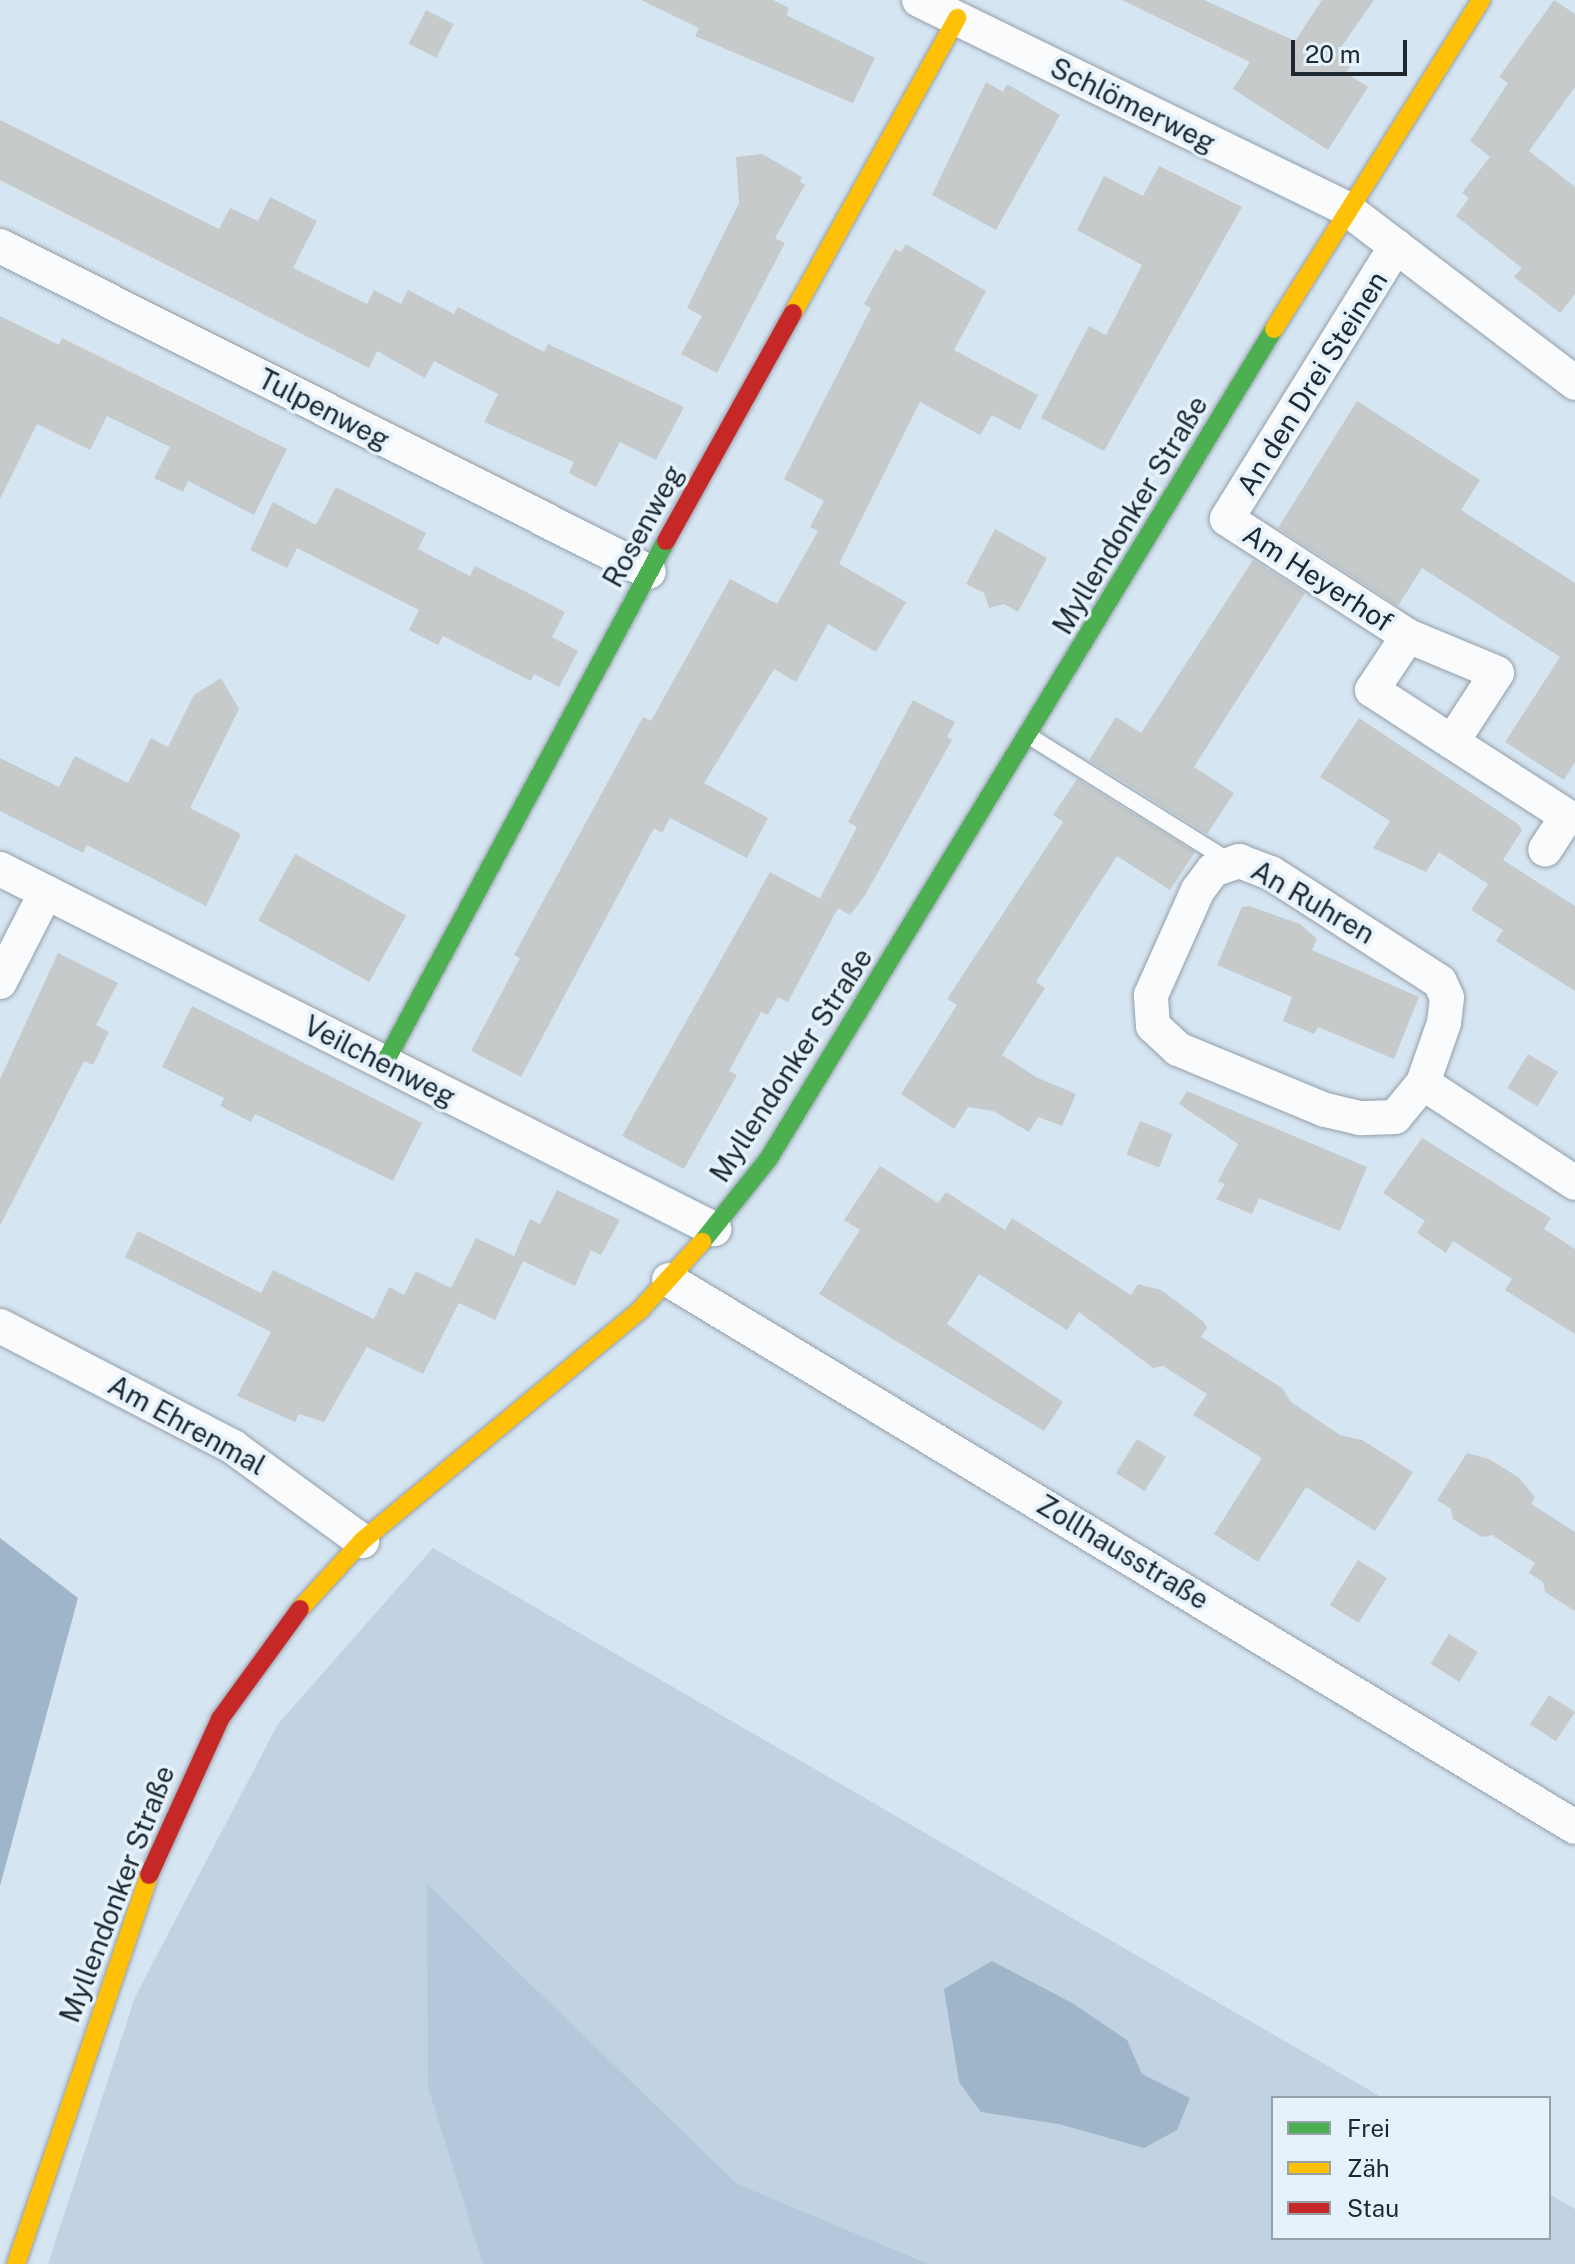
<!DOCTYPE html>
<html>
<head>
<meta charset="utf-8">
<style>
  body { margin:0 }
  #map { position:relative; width:1575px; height:2264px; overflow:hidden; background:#d6e5f2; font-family:"Public Sans",sans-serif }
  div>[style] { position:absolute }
  .green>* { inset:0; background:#c1d2e2 }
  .forest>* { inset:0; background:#b3c8da }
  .water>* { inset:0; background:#9fb5c9 }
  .building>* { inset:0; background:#c6caca; transform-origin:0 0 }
  .roads { filter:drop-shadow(0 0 2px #939fa9) drop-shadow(0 0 2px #939fa9) }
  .lane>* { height:16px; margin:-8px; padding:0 8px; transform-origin:8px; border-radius:8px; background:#f9fbfd }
  .street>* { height:34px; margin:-17px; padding:0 17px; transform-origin:17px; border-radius:17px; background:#f9fbfd }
  .fast>* { height:18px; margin:-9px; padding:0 9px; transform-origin:9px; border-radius:9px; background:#4caf50 }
  .slow>* { height:18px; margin:-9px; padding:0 9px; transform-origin:9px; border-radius:9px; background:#ffc107 }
  .jam>* { height:18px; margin:-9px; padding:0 9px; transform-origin:9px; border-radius:9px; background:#c62828 }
  span { translate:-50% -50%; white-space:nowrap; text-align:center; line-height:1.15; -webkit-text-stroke:7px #e5f1fb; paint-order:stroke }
  .street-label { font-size:28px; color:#1d2831 }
  .legend { position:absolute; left:1271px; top:2096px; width:280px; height:144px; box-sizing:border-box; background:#e5f1fb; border:2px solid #95a1aa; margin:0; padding:10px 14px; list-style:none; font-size:24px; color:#1d2831 }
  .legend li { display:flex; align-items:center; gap:16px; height:40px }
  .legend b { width:40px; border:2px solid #95a1aa }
  .scale { position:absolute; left:1291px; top:40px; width:116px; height:36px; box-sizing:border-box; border:4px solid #1d2831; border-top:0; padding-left:10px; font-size:24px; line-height:28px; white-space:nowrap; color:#1d2831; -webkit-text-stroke:6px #e5f1fb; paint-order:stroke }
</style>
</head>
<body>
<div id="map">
  <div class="green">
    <div style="clip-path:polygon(433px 1548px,1383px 2098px,1273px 2098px,1273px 2238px,1549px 2238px,1549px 2194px,1575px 2209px,1575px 2264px,48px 2264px,135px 1997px,278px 1724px)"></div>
  </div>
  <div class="forest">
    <div style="clip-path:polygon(427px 1884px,737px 2184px,928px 2264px,483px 2264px,428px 2087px)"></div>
  </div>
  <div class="water">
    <div style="clip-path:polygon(0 1538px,78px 1598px,0 1886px)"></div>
    <div style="clip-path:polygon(992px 1961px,1072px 2003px,1127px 2040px,1142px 2074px,1190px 2098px,1177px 2130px,1144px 2148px,1059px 2124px,981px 2112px,959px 2082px,944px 1989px)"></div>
  </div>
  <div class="building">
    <div style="clip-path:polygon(641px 0,773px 0,789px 8px,786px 15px,875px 58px,853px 103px,695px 36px,699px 28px)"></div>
    <div style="clip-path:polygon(1122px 0,1204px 0,1295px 41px,1322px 0,1374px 0,1339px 50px,1354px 60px,1346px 73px,1368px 87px,1328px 150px,1233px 89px,1250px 62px)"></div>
    <div style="clip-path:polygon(1554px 0,1575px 14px,1575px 87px,1529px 151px,1575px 187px,1575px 294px,1560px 313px,1514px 277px,1522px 268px,1456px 216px,1469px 198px,1462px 193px,1490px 157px,1470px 141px,1508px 83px,1499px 77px)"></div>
    <div style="left:426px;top:10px;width:31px;height:38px;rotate:27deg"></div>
    <div style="clip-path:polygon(986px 82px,1003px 92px,1007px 84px,1060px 115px,996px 230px,932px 195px)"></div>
    <div style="clip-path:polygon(0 120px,219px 229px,230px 208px,258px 221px,270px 197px,317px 221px,293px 268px,367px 304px,374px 290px,401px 304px,408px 290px,454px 314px,458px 307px,544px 352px,548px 344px,684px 407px,656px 460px,620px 442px,596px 487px,569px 473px,574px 462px,484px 422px,498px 394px,434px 361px,425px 378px,377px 351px,369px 368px,0 180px)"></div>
    <div style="clip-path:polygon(762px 154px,802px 177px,800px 182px,805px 185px,775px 238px,785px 243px,717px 373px,681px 354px,702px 316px,687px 308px,739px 203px,736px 157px)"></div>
    <div style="clip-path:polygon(1159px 166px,1242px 207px,1104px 451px,1041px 418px,1089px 326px,1106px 335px,1142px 265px,1077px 230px,1104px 176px,1143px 196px)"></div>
    <div style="clip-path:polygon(906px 244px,986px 291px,954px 350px,1038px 395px,1020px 430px,992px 415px,980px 435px,920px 402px,839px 564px,906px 602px,876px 652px,828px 624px,796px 682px,774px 669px,704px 783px,768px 818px,747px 858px,670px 818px,662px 833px,654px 828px,521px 1077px,471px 1051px,520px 958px,514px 955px,643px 717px,651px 721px,730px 579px,777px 604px,818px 531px,810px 527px,824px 501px,784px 479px,871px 308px,864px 304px,895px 249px,901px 252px)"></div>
    <div style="clip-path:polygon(0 316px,59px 345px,62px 338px,287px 449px,254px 515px,188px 481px,183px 492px,154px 478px,170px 447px,107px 416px,90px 450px,37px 424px,0 499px)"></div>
    <div style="clip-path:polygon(1357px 401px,1480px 480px,1461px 510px,1575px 583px,1575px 762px,1564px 780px,1505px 742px,1560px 657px,1422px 568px,1398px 606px,1278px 528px)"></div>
    <div style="clip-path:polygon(336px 487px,426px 533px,418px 549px,470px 576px,475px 566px,565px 612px,552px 637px,578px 651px,559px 687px,534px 674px,531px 681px,443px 636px,438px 645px,409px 630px,419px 610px,297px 548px,287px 568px,250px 550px,273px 502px,316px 525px)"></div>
    <div style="clip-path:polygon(995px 529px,1047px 558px,1018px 612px,1004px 604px,989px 608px,984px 593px,966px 584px)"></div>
    <div style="clip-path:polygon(1253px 560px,1305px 593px,1194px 767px,1234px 793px,1207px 834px,1089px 760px,1116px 717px,1141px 733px)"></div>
    <div style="clip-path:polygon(221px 678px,239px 709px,190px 808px,241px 834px,206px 906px,87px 845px,83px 853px,0 811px,0 758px,59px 787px,75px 756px,128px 783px,151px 738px,168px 747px,194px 695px)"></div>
    <div style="clip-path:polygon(913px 700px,955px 722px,947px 737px,952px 740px,864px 897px,850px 915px,838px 908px,788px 1002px,778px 997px,768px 1015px,761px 1012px,729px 1071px,737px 1075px,684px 1169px,622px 1136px,770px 872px,834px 906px,820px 898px,857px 827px,848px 822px)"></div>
    <div style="clip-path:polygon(1359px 718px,1518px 824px,1522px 830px,1503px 860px,1575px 906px,1575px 991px,1496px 941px,1503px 930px,1471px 910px,1488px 884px,1439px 852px,1426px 872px,1373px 848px,1390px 821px,1320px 777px)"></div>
    <div style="clip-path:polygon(1077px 779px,1195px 852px,1170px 890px,1117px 856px,1036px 982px,1045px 988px,1002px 1055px,1036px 1077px,1076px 1094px,1062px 1126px,1038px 1117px,1029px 1132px,993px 1111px,968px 1107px,954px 1129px,901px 1094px,957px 1005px,947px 999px,1063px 822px,1053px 815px)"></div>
    <div style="left:295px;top:854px;width:127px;height:76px;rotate:29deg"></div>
    <div style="clip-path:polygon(1249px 906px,1300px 924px,1317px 939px,1312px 950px,1419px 997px,1394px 1059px,1318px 1027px,1314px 1034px,1283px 1021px,1292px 997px,1217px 965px,1242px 907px)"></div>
    <div style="clip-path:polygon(58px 953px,118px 983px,96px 1025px,109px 1032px,93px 1065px,84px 1061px,0 1226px,0 1079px)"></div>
    <div style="clip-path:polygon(192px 1006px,422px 1123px,393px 1181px,255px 1114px,251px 1122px,220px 1106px,224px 1098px,162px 1067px)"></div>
    <div style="left:1528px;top:1054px;width:35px;height:40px;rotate:31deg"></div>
    <div style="clip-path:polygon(1187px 1091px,1367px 1167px,1340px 1231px,1259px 1198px,1252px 1214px,1216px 1199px,1225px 1184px,1218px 1181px,1238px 1144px,1179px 1104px)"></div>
    <div style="left:1140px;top:1121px;width:35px;height:36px;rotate:22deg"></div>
    <div style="clip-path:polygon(1422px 1138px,1551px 1218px,1544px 1229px,1575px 1249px,1575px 1334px,1505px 1290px,1512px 1279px,1453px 1241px,1446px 1253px,1417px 1233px,1425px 1221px,1383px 1193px)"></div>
    <div style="clip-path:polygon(880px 1166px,938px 1203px,946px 1192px,1005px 1230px,1012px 1218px,1131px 1295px,1138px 1284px,1161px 1290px,1203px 1321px,1207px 1328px,1201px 1337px,1282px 1388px,1291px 1402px,1340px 1435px,1362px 1440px,1413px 1472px,1375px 1531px,1306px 1487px,1258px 1562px,1214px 1534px,1262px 1458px,1193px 1415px,1207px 1394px,1163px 1366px,1153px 1368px,1079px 1312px,1067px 1330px,979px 1274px,947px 1324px,1063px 1402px,1044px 1431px,819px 1294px,860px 1230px,844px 1220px)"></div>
    <div style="clip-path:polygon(557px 1190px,620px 1220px,601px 1255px,591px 1250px,575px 1286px,523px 1261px,495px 1320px,459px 1303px,423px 1374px,367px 1347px,324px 1422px,299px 1414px,295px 1422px,237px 1396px,271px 1332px,125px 1257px,138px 1231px,261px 1293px,273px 1270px,374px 1319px,389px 1287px,404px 1295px,416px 1271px,451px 1288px,476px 1238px,514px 1256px,530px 1219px,540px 1224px)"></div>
    <div style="left:1137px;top:1439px;width:34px;height:40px;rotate:32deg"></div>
    <div style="clip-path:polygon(1467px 1453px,1489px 1459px,1518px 1477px,1535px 1497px,1531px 1504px,1575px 1532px,1575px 1611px,1545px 1592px,1543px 1582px,1529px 1573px,1535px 1563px,1492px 1535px,1482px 1537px,1453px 1519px,1451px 1509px,1437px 1500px)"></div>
    <div style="left:1358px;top:1560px;width:34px;height:53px;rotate:32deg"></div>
    <div style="left:1449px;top:1634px;width:34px;height:35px;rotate:32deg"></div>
    <div style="left:1549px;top:1695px;width:31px;height:35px;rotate:33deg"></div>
  </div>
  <div class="roads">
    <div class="lane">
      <div style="left:1029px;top:736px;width:238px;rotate:32deg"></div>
    </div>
    <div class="street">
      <div style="left:919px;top:0;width:476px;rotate:26deg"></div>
      <div style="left:1347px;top:209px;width:287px;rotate:37.3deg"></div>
      <div style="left:0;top:246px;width:726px;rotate:26.67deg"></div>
      <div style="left:1396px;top:246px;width:321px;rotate:121.8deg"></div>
      <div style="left:1227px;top:519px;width:216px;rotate:32.9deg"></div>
      <div style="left:1408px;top:636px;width:65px;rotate:123.7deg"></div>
      <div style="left:1372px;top:690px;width:95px;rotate:33deg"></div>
      <div style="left:1452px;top:742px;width:82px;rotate:-56.9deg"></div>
      <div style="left:1497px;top:673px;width:96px;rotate:-157.4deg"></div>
      <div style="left:1452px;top:742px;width:137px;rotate:32.8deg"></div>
      <div style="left:1567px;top:816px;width:40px;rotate:122.9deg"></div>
      <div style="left:1239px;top:861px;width:34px;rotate:21deg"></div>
      <div style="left:1271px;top:873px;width:201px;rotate:32.8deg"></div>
      <div style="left:1440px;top:982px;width:17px;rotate:66deg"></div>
      <div style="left:1447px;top:998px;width:25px;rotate:97deg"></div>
      <div style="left:1444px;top:1023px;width:64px;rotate:109.3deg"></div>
      <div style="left:1423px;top:1083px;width:44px;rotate:129.5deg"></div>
      <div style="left:1395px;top:1117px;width:35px;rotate:178deg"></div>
      <div style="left:1360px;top:1118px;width:36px;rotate:-167deg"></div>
      <div style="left:1325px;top:1110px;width:159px;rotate:-157.5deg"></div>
      <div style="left:1178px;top:1049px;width:34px;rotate:-137deg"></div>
      <div style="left:1153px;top:1026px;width:31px;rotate:-94deg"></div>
      <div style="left:1151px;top:995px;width:115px;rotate:-65.9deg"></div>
      <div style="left:1198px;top:890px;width:25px;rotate:-53deg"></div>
      <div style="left:1213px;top:870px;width:28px;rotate:-19deg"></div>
      <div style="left:0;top:869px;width:800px;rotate:26.76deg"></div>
      <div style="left:0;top:982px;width:101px;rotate:-62.9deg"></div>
      <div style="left:1423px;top:1083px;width:182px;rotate:33.3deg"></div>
      <div style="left:669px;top:1280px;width:1058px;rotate:31.12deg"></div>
      <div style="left:0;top:1326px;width:263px;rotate:27.4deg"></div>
      <div style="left:233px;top:1447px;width:160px;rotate:36.1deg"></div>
    </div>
    <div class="fast">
      <div style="left:384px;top:1064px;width:594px;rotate:-61.67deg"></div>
      <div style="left:702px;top:1242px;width:107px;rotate:-51.4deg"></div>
      <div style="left:769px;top:1158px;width:971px;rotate:-58.65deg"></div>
    </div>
    <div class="slow">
      <div style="left:793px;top:313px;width:338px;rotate:-60.9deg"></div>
      <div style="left:1274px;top:329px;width:389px;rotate:-57.8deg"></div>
      <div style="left:300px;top:1609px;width:92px;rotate:-47.6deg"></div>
      <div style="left:362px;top:1541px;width:363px;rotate:-39.7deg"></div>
      <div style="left:641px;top:1309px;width:91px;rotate:-47.7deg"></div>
      <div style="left:16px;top:2264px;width:411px;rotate:-71.1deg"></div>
    </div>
    <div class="jam">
      <div style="left:666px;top:541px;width:261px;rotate:-60.9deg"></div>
      <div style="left:149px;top:1875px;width:171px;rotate:-65.5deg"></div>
      <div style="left:220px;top:1719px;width:136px;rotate:-54deg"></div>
    </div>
  </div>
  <div class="street-label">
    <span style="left:1133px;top:105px;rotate:26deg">Schlömerweg</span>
    <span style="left:1312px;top:383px;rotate:-58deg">An den Drei Steinen</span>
    <span style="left:324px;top:409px;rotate:27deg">Tulpenweg</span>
    <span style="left:1130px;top:515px;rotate:-59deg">Myllendonker Straße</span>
    <span style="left:643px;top:526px;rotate:-61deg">Rosenweg</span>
    <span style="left:1318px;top:578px;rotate:33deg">Am Heyerhof</span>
    <span style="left:1313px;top:902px;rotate:30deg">An Ruhren</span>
    <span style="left:380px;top:1061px;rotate:27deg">Veilchenweg</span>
    <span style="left:791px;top:1065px;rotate:-57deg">Myllendonker Straße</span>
    <span style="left:187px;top:1425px;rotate:29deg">Am Ehrenmal</span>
    <span style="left:1123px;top:1552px;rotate:31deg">Zollhausstraße</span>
    <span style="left:117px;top:1894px;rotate:-69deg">Myllendonker Straße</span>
  </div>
  <ul class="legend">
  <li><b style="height:10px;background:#4caf50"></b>Frei</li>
  <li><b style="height:10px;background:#ffc107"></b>Zäh</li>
  <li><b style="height:10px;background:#c62828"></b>Stau</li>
  </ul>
  <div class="scale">20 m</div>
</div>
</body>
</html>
